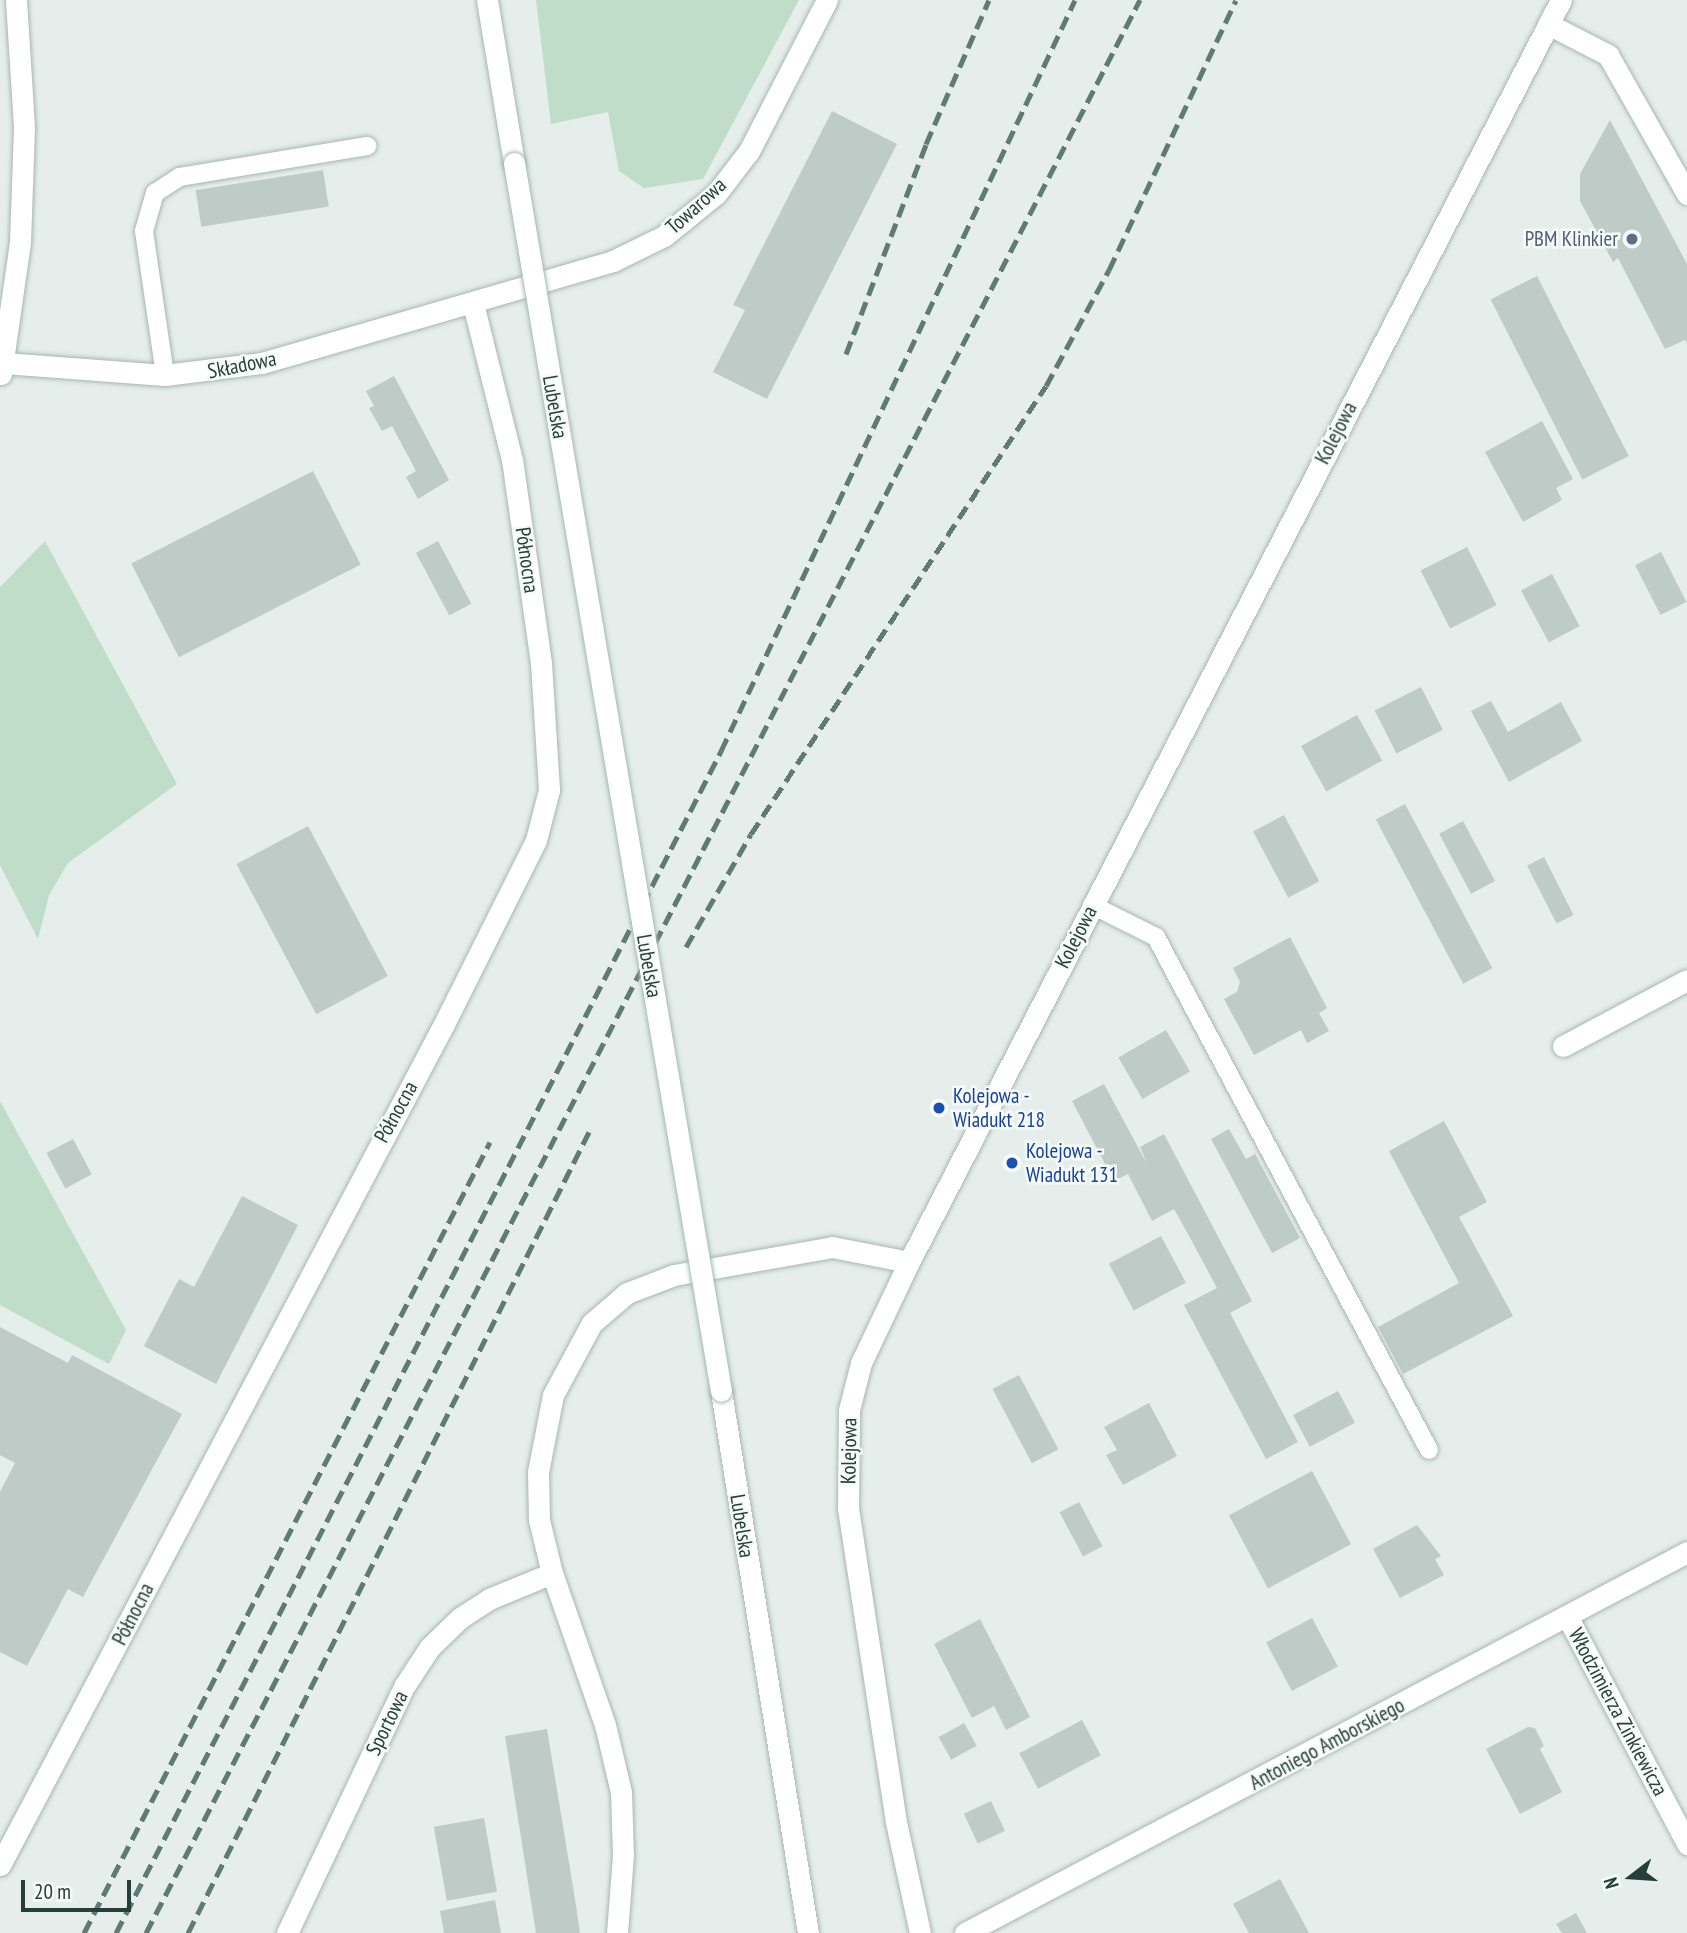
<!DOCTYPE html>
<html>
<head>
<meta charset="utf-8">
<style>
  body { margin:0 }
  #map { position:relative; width:1687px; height:1933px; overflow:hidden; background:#e5eeea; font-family:"PT Sans Narrow",sans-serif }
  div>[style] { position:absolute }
  .green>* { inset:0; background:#c0ddc9 }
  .building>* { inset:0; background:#becbc6; transform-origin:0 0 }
  .roads { filter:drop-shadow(0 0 2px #a8b6b1) drop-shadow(0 0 2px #a8b6b1) }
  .service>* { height:18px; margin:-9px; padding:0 9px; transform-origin:9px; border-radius:9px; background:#fff }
  .minor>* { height:21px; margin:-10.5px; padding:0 10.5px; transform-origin:10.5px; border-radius:10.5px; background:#fff }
  .secondary>* { height:21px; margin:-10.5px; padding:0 10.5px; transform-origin:10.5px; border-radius:10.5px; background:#fff }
  .rail>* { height:5px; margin-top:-2.5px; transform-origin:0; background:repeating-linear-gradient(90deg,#607a74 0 14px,transparent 0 21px) }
  .bridges { filter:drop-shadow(0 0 2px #a4b9b2) drop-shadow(0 0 2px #a4b9b2) }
  .secondary-bridge>* { height:21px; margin:-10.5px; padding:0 10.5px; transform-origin:10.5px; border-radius:10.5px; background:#fff }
  .dots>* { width:19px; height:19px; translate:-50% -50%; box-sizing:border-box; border:4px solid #f6faf8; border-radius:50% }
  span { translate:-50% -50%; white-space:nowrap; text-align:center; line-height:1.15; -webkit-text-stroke:5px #f6faf8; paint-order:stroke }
  .street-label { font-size:21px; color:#253f39 }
  .service-label { font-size:21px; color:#4e5e75 }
  .right { translate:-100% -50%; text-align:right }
  .transit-label { font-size:21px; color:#164399 }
  .left { translate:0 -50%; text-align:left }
  .north { position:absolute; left:1596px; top:1842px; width:70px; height:70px; -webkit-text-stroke:5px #f6faf8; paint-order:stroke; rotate:253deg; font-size:19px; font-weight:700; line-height:28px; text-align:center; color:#253f39 }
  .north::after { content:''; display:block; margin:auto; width:24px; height:32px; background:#253f39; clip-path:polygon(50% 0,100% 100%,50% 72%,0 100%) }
  .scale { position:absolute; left:21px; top:1880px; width:110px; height:32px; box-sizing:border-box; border:4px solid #253f39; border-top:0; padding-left:9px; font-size:21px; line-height:24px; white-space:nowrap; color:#253f39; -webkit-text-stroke:5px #f6faf8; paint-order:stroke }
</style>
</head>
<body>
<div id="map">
  <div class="green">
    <div style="clip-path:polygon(536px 0,799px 0,703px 179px,644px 188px,619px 171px,608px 112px,551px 124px)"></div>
    <div style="clip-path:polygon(45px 541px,177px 784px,68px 863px,49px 895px,38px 939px,0 865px,0 587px)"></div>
    <div style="clip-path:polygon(0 1101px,126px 1330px,109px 1364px,0 1305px)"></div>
  </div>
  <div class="building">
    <div style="clip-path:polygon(832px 111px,897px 144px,767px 399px,713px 372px,745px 310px,733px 305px)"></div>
    <div style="clip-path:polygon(1610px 120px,1687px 264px,1687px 344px,1685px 340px,1665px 349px,1618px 258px,1613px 262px,1580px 201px,1580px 174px)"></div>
    <div style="left:323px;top:170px;width:37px;height:129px;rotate:81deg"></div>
    <div style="left:1537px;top:276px;width:202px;height:52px;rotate:63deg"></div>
    <div style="clip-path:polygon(394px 376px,449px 480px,418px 499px,406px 477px,416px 471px,392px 426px,382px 431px,369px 408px,374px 406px,366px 391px)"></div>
    <div style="clip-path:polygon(1542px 421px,1573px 479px,1556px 488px,1562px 500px,1523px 522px,1485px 452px)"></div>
    <div style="left:313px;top:471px;width:105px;height:204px;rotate:63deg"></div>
    <div style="left:438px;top:541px;width:71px;height:25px;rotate:62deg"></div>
    <div style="left:1467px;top:547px;width:65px;height:52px;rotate:63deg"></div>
    <div style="left:1661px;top:552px;width:56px;height:29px;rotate:63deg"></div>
    <div style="left:1552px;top:574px;width:59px;height:35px;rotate:62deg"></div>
    <div style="left:1421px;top:687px;width:48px;height:52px;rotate:63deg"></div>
    <div style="clip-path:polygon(1491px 701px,1508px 732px,1561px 702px,1582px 741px,1509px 782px,1471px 711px)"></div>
    <div style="left:1357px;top:715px;width:52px;height:64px;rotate:61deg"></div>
    <div style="left:1405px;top:804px;width:186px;height:33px;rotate:62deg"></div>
    <div style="left:1284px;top:815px;width:75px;height:35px;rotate:62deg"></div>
    <div style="left:1463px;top:821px;width:68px;height:27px;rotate:62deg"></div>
    <div style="left:308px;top:826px;width:170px;height:81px;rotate:62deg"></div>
    <div style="left:1544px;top:857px;width:65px;height:19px;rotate:63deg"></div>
    <div style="clip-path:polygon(1290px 937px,1327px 1008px,1319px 1013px,1329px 1031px,1307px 1043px,1301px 1030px,1254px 1055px,1224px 999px,1237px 992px,1240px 982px,1233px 968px)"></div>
    <div style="left:1166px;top:1030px;width:48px;height:55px;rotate:60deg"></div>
    <div style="clip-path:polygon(1104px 1084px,1147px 1164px,1140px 1147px,1164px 1134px,1252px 1301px,1230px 1313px,1298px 1442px,1266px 1459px,1184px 1305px,1217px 1288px,1188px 1234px,1174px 1209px,1152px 1221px,1128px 1174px,1114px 1181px,1072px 1101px)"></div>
    <div style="clip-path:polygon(1444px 1121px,1487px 1202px,1459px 1217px,1513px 1316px,1403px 1374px,1378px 1327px,1459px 1283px,1389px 1151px)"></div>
    <div style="clip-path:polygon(1229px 1129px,1246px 1159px,1255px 1154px,1300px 1238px,1272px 1253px,1211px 1139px)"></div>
    <div style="left:73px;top:1139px;width:40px;height:30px;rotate:62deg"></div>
    <div style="clip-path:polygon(242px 1196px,298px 1225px,216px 1384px,144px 1346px,179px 1279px,194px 1287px)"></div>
    <div style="left:1161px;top:1236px;width:53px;height:59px;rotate:62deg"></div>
    <div style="clip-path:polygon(0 1327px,68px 1363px,72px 1355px,182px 1414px,83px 1597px,68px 1589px,27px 1666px,0 1652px,0 1492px,15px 1463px,0 1455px)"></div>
    <div style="left:1019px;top:1375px;width:84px;height:30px;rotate:62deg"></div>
    <div style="left:1338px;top:1391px;width:36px;height:51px;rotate:62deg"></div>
    <div style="clip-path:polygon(1149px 1403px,1177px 1456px,1123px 1485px,1106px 1455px,1117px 1450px,1104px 1427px)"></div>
    <div style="left:1312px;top:1471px;width:83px;height:94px;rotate:62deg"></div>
    <div style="left:1079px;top:1502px;width:50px;height:22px;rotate:62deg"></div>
    <div style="clip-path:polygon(1417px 1525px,1441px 1556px,1435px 1559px,1444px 1575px,1400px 1598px,1373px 1549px)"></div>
    <div style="left:1312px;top:1618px;width:55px;height:52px;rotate:62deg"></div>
    <div style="clip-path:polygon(980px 1619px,1030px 1717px,1006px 1730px,994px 1706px,972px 1718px,934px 1644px)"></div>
    <div style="left:1082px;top:1720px;width:40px;height:71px;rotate:62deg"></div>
    <div style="left:964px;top:1723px;width:26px;height:29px;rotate:61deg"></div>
    <div style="clip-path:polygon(1528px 1727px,1535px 1728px,1544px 1746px,1540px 1749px,1562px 1792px,1520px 1814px,1486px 1749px)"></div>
    <div style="clip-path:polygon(547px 1729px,575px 1899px,580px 1933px,536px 1933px,505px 1736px)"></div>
    <div style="left:991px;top:1801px;width:33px;height:30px;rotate:65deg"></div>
    <div style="left:484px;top:1818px;width:75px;height:51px;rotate:80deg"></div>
    <div style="clip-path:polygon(1280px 1879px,1309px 1933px,1249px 1933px,1233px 1904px)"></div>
    <div style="clip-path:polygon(495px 1900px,501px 1933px,444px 1933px,440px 1911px)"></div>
    <div style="clip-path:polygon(1576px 1913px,1587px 1933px,1562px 1933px,1556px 1924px)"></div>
  </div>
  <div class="roads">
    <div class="service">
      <div style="left:165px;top:375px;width:146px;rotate:-98.3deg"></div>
      <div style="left:144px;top:231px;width:40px;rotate:-74deg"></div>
      <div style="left:155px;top:193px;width:30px;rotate:-33deg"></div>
      <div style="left:180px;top:177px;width:190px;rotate:-9.4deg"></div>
      <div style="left:1092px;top:905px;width:72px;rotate:26.6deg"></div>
      <div style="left:1156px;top:937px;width:581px;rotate:61.98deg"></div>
    </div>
    <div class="minor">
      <div style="left:1548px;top:24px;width:68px;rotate:27.3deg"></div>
      <div style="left:1608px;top:55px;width:160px;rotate:60.4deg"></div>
      <div style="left:4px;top:363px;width:161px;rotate:4.3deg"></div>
      <div style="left:165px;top:375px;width:98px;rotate:-7.1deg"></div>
      <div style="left:262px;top:363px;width:366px;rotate:-16.2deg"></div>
      <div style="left:613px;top:261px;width:57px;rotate:-26.1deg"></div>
      <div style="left:664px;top:236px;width:67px;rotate:-38.9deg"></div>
      <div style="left:716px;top:194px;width:54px;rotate:-52.5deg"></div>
      <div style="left:749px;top:151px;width:170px;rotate:-62.7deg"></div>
      <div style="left:1px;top:374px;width:133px;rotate:-81.8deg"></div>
      <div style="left:20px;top:242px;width:115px;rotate:-88deg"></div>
      <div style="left:24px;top:127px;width:127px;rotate:-93.6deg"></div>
      <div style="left:1563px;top:1046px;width:140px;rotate:-28deg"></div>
      <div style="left:1567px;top:1616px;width:258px;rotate:62.2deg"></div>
      <div style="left:0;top:1865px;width:949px;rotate:-62.17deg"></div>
      <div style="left:443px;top:1026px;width:208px;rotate:-63.4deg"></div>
      <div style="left:536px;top:840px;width:52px;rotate:-75.4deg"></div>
      <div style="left:549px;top:790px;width:127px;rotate:-93.6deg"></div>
      <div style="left:541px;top:663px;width:205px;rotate:-98.1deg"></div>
      <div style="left:512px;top:460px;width:162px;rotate:-104deg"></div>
      <div style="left:287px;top:1933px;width:275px;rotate:-64.6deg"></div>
      <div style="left:405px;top:1685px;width:45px;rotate:-56.7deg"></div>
      <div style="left:430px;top:1647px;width:42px;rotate:-44deg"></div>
      <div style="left:460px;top:1618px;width:35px;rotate:-33deg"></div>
      <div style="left:489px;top:1599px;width:68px;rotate:-22.4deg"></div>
      <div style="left:617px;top:1933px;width:78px;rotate:-85.6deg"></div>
      <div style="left:623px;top:1855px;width:63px;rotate:-91.8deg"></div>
      <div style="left:621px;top:1792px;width:69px;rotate:-103.4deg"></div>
      <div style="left:605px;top:1725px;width:161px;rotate:-109.2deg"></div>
      <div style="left:552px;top:1573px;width:55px;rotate:-103.8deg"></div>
      <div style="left:539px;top:1520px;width:48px;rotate:-91.2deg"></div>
      <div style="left:538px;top:1472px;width:78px;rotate:-79deg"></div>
      <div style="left:553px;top:1395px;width:82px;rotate:-61.6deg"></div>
      <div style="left:592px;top:1323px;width:46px;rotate:-40.6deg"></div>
      <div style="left:627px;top:1293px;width:50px;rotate:-21deg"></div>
      <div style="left:674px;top:1275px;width:160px;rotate:-10deg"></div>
      <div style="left:832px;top:1247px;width:78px;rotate:11deg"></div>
      <div style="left:920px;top:1933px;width:114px;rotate:-102.2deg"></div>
      <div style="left:896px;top:1822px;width:317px;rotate:-98.7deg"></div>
      <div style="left:848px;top:1509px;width:99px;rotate:-89.4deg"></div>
      <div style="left:849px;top:1410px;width:49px;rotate:-75.7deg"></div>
      <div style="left:861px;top:1363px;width:112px;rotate:-64.6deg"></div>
      <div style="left:909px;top:1262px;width:1420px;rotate:-62.68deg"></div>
      <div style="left:965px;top:1933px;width:816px;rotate:-27.82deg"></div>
    </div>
    <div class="secondary">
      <div style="left:487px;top:0;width:165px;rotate:80.6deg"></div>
      <div style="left:721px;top:1391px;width:549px;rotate:80.88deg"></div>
    </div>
  </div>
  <div class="rail">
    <div style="left:846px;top:354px;width:225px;rotate:-69.1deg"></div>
    <div style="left:926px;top:144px;width:157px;rotate:-66.4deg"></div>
    <div style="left:686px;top:947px;width:130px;rotate:-60.1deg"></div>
    <div style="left:751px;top:834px;width:536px;rotate:-56.64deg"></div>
    <div style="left:1046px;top:386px;width:132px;rotate:-61.5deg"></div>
    <div style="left:1109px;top:270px;width:298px;rotate:-64.8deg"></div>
    <div style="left:84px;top:1933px;width:889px;rotate:-62.83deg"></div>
    <div style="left:116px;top:1933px;width:1328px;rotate:-62.89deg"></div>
    <div style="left:721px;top:751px;width:830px;rotate:-64.76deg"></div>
    <div style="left:146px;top:1933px;width:2174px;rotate:-62.79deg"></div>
    <div style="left:188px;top:1933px;width:896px;rotate:-63.41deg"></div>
  </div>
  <div class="bridges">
    <div class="secondary-bridge">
      <div style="left:514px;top:163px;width:1245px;rotate:80.43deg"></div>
    </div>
  </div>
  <div class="dots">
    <div style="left:1632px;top:239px;background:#5c6f8a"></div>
    <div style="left:939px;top:1108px;background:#1a4fb4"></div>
    <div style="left:1012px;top:1163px;background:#1a4fb4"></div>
  </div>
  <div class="street-label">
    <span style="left:696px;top:206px;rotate:-42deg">Towarowa</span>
    <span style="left:242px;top:365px;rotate:-11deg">Składowa</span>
    <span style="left:555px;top:407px;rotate:80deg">Lubelska</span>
    <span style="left:1336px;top:433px;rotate:-63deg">Kolejowa</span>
    <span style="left:527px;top:560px;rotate:82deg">Północna</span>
    <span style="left:1076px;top:937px;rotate:-63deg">Kolejowa</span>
    <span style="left:649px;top:966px;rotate:80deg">Lubelska</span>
    <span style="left:396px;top:1112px;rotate:-61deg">Północna</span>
    <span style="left:849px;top:1451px;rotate:-89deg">Kolejowa</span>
    <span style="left:742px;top:1526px;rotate:81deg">Lubelska</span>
    <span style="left:133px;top:1614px;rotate:-63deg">Północna</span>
    <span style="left:1618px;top:1712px;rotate:62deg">Włodzimierza Zinkiewicza</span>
    <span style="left:387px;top:1723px;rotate:-64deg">Sportowa</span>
    <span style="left:1327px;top:1744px;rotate:-28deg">Antoniego Amborskiego</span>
  </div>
  <div class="service-label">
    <span class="right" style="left:1618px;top:239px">PBM Klinkier</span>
  </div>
  <div class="transit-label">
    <span class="left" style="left:953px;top:1108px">Kolejowa -<br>Wiadukt 218</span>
    <span class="left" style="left:1026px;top:1163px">Kolejowa -<br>Wiadukt 131</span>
  </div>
  <div class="north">N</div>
  <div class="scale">20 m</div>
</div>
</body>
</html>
